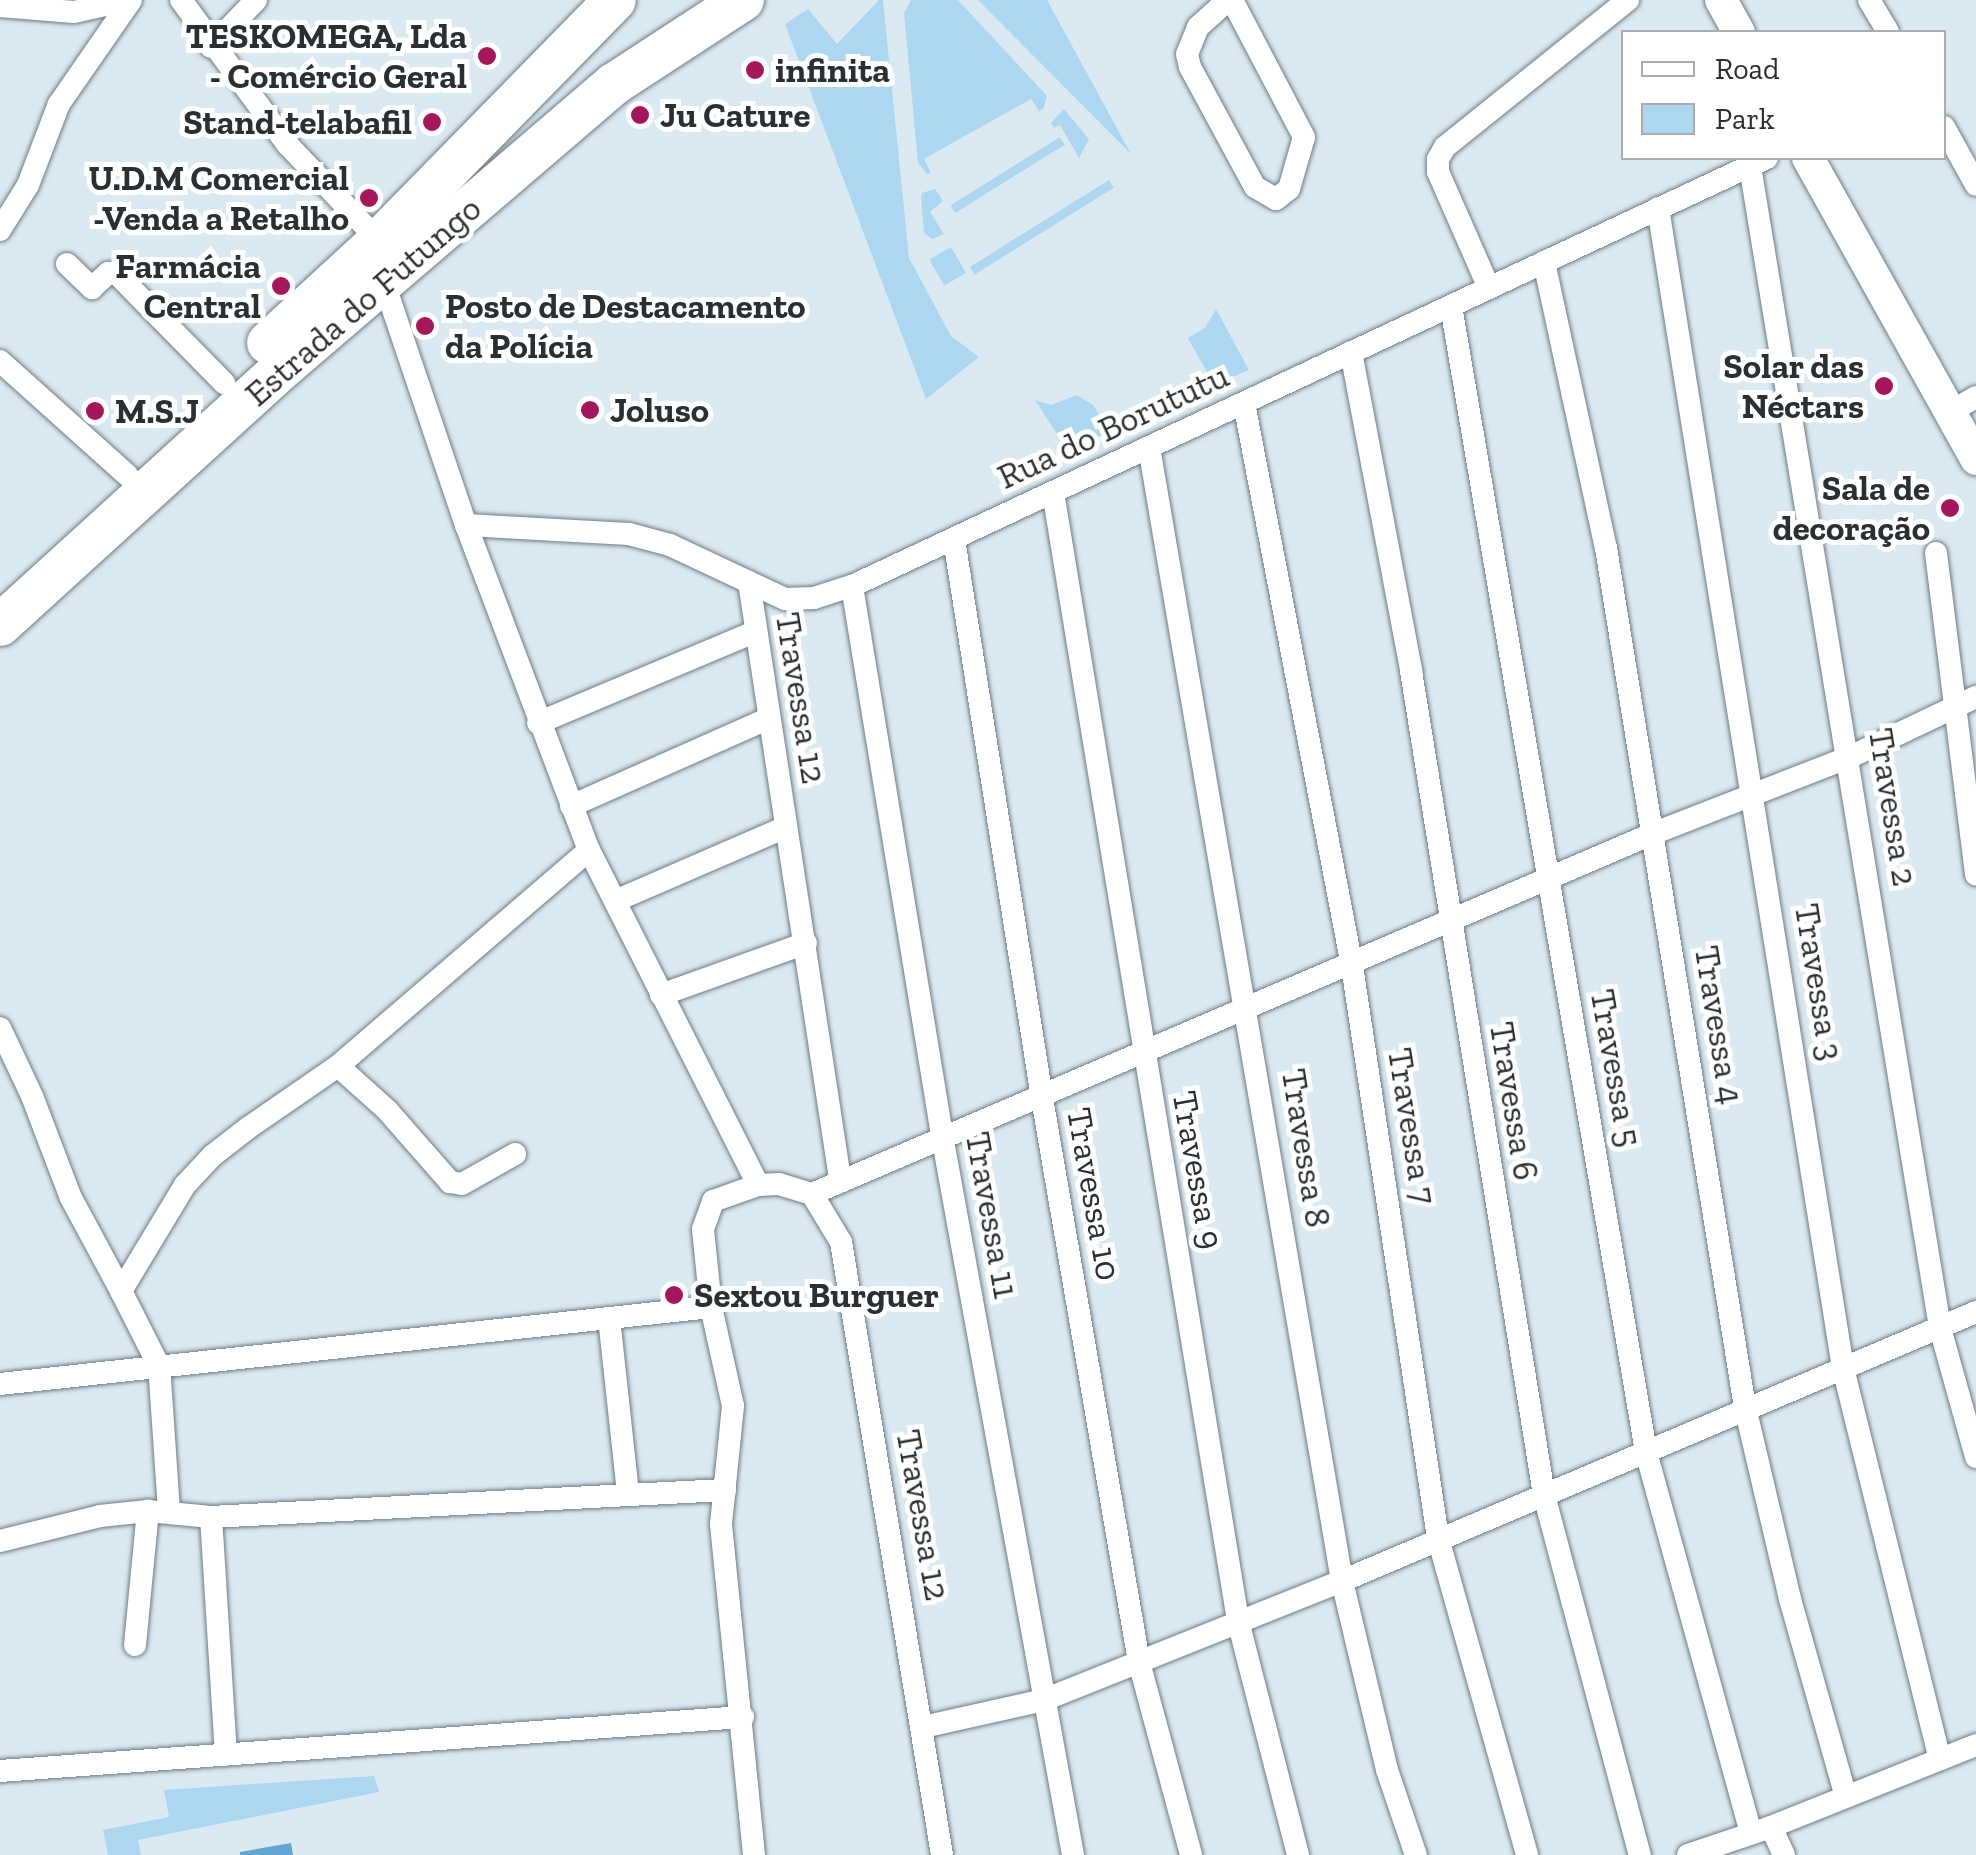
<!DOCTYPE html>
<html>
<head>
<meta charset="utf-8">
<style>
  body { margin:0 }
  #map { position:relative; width:1976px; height:1855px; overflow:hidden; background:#dbe9f2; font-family:"Zilla Slab",serif }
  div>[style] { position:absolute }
  .green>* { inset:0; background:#add7f1; transform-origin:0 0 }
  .water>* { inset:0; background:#5fa7d0 }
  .roads { filter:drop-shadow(0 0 2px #6f7b83) drop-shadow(0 0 2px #6f7b83) }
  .street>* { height:22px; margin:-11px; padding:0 11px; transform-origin:11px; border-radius:11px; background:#fff }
  .secondary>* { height:32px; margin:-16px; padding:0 16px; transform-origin:16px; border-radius:16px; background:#fff }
  .highway>* { height:42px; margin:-21px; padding:0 21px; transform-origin:21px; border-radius:21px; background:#fff }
  .dots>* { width:28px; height:28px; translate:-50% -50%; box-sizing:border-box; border:5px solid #fff; border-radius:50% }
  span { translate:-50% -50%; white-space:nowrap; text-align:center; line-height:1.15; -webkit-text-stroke:10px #fff; paint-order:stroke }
  .poi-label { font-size:35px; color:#2a2f33; font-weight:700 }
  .right { translate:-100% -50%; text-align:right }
  .left { translate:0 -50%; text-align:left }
  .street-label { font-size:35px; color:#2a2f33 }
  .legend { position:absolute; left:1621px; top:30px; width:325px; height:130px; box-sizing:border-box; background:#fff; border:2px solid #aaacad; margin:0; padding:12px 18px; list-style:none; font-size:30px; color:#2a2f33 }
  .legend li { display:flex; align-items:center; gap:20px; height:50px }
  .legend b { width:50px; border:2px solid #aaacad }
</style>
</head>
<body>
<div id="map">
  <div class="green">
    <div style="clip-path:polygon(879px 0,883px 0,909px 258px,951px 336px,979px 357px,926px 399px,785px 24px,808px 9px,837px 44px)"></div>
    <div style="clip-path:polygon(911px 0,958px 0,1047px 96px,1044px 108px,1039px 111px,1031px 99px,924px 159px,931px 173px,927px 174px,918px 163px,904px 13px)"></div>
    <div style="clip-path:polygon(978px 0,1047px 0,1131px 154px)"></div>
    <div style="clip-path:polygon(1064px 109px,1089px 139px,1079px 158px,1060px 125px,1054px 128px,1051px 123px)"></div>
    <div style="left:1060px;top:137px;width:9px;height:129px;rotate:58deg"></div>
    <div style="left:1109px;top:180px;width:9px;height:164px;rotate:58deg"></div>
    <div style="clip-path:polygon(935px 189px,943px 201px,930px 212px,944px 234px,932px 239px,924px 233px,921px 198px,922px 193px)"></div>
    <div style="left:951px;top:247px;width:30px;height:25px;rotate:60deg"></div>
    <div style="clip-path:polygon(1216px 309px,1249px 370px,1214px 385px,1188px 338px,1205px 328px)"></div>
    <div style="clip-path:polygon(1077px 395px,1093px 405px,1110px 432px,1068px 451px,1035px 400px,1051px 405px)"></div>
    <div style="clip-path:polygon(374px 1776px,379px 1792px,138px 1840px,141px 1855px,108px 1855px,103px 1830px,169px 1817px,164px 1790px)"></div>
  </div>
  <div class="water">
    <div style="clip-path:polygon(291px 1843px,293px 1855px,240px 1855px,240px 1852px)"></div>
  </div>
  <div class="roads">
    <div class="street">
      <div style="left:181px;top:0;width:180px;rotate:53.6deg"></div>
      <div style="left:288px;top:145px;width:132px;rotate:46.5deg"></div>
      <div style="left:1228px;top:0;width:40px;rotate:138deg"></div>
      <div style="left:1198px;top:27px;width:29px;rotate:112deg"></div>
      <div style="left:1187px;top:54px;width:13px;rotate:77deg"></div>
      <div style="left:1190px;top:67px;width:136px;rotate:61.6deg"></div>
      <div style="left:1255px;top:187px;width:24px;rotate:30deg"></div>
      <div style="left:1276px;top:199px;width:16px;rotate:-38deg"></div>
      <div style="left:1289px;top:189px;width:54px;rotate:-73.9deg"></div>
      <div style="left:1304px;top:137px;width:155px;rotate:-117.7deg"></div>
      <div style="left:1869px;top:0;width:37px;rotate:59deg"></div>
      <div style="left:0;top:6px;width:74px;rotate:4.6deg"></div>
      <div style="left:74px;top:12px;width:55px;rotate:-12.5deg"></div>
      <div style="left:211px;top:47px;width:65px;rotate:-46.2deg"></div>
      <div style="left:1944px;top:127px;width:66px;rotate:61.1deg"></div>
      <div style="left:1750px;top:166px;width:1177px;rotate:80.71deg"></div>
      <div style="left:1940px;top:1328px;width:134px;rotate:74.4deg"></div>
      <div style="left:1658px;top:208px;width:1175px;rotate:80.94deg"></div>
      <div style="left:1843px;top:1368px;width:403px;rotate:76.1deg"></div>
      <div style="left:0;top:230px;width:53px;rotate:-58.1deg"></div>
      <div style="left:28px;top:185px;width:87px;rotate:-69.1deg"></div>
      <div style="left:59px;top:104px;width:126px;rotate:-55.3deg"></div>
      <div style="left:1544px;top:262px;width:293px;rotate:77.8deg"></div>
      <div style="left:1606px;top:548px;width:870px;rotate:80.81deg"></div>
      <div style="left:1745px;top:1407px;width:197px;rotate:76.8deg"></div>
      <div style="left:1790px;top:1599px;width:203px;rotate:74.2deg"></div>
      <div style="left:67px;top:264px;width:35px;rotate:44deg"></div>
      <div style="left:92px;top:288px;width:22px;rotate:-43deg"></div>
      <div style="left:108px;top:273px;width:9px;rotate:6deg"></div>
      <div style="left:117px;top:274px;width:153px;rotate:45.5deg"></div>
      <div style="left:384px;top:283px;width:256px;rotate:71.3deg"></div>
      <div style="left:466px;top:525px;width:347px;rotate:69.3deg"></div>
      <div style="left:589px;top:850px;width:375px;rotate:63.2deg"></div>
      <div style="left:758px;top:1185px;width:21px;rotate:-3deg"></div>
      <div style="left:779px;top:1184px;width:34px;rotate:17deg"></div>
      <div style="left:812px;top:1194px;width:56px;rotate:58.9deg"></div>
      <div style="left:841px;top:1242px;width:621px;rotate:80.64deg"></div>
      <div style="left:1489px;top:288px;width:127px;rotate:-113.7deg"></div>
      <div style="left:1438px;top:172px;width:13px;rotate:-90deg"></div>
      <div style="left:1438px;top:159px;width:14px;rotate:-60deg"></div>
      <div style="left:1445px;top:147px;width:235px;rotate:-38.8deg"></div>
      <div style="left:1451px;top:306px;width:1162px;rotate:80.34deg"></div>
      <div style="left:1646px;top:1452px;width:395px;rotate:74.6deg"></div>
      <div style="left:1351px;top:352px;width:325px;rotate:79.3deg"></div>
      <div style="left:1411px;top:671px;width:835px;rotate:80.83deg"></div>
      <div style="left:1544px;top:1495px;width:373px;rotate:75.1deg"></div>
      <div style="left:0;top:361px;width:171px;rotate:41.9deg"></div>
      <div style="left:1244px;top:403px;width:573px;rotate:79.14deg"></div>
      <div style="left:1352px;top:966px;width:578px;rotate:81.45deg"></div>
      <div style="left:1438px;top:1538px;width:329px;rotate:74.3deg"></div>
      <div style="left:1950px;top:412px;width:30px;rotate:-30deg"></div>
      <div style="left:1149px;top:447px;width:1150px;rotate:80.34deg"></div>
      <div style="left:1342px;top:1581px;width:194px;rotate:76.6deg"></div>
      <div style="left:1387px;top:1770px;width:90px;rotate:71.2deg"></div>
      <div style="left:1053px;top:492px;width:1144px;rotate:80.69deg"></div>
      <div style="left:1238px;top:1621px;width:242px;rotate:75.6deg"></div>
      <div style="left:466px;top:525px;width:163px;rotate:3.2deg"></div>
      <div style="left:629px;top:534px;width:42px;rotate:15deg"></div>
      <div style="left:670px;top:545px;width:127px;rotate:25.2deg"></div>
      <div style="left:785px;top:599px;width:29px;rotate:-2deg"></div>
      <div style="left:814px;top:598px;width:40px;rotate:-18deg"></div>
      <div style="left:852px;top:586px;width:1010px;rotate:-25.07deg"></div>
      <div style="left:954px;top:539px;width:566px;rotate:81.05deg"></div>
      <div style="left:1042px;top:1098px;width:572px;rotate:80.24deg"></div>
      <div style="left:1139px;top:1662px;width:200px;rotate:74.9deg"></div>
      <div style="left:1936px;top:553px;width:324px;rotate:82.9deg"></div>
      <div style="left:749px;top:582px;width:604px;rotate:81.33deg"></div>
      <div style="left:852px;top:586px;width:562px;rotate:80.69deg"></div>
      <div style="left:943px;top:1141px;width:726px;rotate:79.68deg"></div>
      <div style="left:538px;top:723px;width:235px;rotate:-22.8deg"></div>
      <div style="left:571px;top:806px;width:214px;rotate:-23.9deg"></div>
      <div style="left:615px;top:901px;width:186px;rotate:-23.4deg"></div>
      <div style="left:661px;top:995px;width:154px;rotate:-19.7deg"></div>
      <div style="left:0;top:1028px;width:75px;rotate:64.8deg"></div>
      <div style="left:32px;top:1096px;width:109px;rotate:69.1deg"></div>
      <div style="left:71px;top:1198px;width:106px;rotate:61.7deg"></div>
      <div style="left:338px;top:1066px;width:66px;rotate:41.9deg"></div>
      <div style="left:387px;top:1110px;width:96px;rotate:48.8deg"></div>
      <div style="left:450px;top:1182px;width:12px;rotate:9deg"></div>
      <div style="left:462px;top:1184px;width:61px;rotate:-29.5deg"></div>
      <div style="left:812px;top:1194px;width:914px;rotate:-23.2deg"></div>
      <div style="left:1652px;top:834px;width:212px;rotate:-21.3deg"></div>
      <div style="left:1850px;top:757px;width:140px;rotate:-25.5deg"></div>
      <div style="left:609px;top:1318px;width:176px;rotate:83.8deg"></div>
      <div style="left:0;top:1384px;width:715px;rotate:-6.18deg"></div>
      <div style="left:169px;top:1511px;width:145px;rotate:-93.9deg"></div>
      <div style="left:159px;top:1366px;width:84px;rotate:-116.9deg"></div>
      <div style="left:121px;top:1291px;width:124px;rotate:-58.9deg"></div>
      <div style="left:185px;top:1185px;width:40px;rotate:-47deg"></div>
      <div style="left:212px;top:1156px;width:46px;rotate:-37.9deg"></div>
      <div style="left:248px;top:1128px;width:109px;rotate:-34.6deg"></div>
      <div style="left:338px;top:1066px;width:331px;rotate:-40.7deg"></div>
      <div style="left:211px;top:1517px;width:238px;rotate:86.4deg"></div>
      <div style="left:0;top:1541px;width:103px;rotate:-14deg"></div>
      <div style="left:100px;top:1516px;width:48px;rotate:-5.9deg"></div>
      <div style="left:148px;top:1511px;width:63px;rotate:5.4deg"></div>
      <div style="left:211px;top:1517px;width:515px;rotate:-3.01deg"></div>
      <div style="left:135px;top:1645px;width:135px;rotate:-84.5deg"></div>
      <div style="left:923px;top:1727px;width:124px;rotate:-12.6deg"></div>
      <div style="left:1044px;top:1700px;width:321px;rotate:-21.8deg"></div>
      <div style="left:1342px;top:1581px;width:689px;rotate:-22.99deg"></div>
      <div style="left:0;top:1771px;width:745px;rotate:-4.16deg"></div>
      <div style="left:1771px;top:1827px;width:31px;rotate:65deg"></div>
      <div style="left:754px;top:1855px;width:333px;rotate:-95.7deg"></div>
      <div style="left:721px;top:1524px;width:119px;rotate:-84.2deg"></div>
      <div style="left:733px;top:1406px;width:101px;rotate:-102.5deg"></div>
      <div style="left:711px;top:1307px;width:78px;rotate:-95.9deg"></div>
      <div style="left:703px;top:1229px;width:30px;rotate:-70deg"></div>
      <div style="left:713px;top:1201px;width:48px;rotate:-19.6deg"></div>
      <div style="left:1688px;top:1855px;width:88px;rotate:-18.6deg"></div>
      <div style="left:1771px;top:1827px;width:221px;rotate:-21.8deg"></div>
    </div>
    <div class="secondary">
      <div style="left:1721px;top:0;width:37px;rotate:61deg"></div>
      <div style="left:1808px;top:158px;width:345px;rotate:60.8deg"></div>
    </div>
    <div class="highway">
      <div style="left:268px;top:343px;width:151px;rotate:-42.6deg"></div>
      <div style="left:379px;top:241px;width:337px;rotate:-45.6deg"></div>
      <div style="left:0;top:625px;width:385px;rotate:-42.3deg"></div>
      <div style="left:285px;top:366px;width:433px;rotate:-40.6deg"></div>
      <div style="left:614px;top:84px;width:154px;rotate:-33.1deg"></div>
    </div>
  </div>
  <div class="dots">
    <div style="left:487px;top:56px;background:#a5175b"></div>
    <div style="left:755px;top:70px;background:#a5175b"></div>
    <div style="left:640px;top:115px;background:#a5175b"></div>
    <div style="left:432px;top:122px;background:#a5175b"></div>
    <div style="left:369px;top:198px;background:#a5175b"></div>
    <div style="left:281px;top:286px;background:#a5175b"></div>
    <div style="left:425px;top:326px;background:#a5175b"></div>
    <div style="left:1884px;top:386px;background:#a5175b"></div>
    <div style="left:590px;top:410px;background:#a5175b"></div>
    <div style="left:95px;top:411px;background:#a5175b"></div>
    <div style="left:1950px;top:508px;background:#a5175b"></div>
    <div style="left:674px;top:1295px;background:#a5175b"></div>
  </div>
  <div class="poi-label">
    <span class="right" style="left:467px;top:56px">TESKOMEGA, Lda<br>- Comércio Geral</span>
    <span class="left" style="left:775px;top:70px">infinita</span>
    <span class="left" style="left:660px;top:115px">Ju Cature</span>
    <span class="right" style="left:412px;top:122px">Stand-telabafil</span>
    <span class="right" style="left:349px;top:198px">U.D.M Comercial<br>-Venda a Retalho</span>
    <span class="right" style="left:261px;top:286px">Farmácia<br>Central</span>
    <span class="left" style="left:445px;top:326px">Posto de Destacamento<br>da Polícia</span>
    <span class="right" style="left:1864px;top:386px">Solar das<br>Néctars</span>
    <span class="left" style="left:610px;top:410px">Joluso</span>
    <span class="left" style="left:115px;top:411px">M.S.J</span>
    <span class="right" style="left:1930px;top:508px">Sala de<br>decoração</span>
    <span class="left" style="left:694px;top:1295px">Sextou Burguer</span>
  </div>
  <div class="street-label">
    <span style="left:363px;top:301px;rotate:-41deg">Estrada do Futungo</span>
    <span style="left:1113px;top:426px;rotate:-25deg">Rua do Borututu</span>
    <span style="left:801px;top:698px;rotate:81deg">Travessa 12</span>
    <span style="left:1893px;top:807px;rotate:81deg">Travessa 2</span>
    <span style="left:1819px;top:982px;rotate:81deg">Travessa 3</span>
    <span style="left:1719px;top:1025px;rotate:81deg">Travessa 4</span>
    <span style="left:1616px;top:1068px;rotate:80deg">Travessa 5</span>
    <span style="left:1514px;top:1101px;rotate:81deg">Travessa 6</span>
    <span style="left:1412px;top:1126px;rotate:81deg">Travessa 7</span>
    <span style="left:1306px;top:1148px;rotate:81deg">Travessa 8</span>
    <span style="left:1198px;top:1170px;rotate:80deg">Travessa 9</span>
    <span style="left:1094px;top:1194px;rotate:80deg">Travessa 10</span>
    <span style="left:992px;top:1215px;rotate:80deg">Travessa 11</span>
    <span style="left:923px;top:1515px;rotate:80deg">Travessa 12</span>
  </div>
  <ul class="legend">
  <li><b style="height:12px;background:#fff"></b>Road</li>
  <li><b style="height:28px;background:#add7f1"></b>Park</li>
  </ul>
</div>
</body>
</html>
